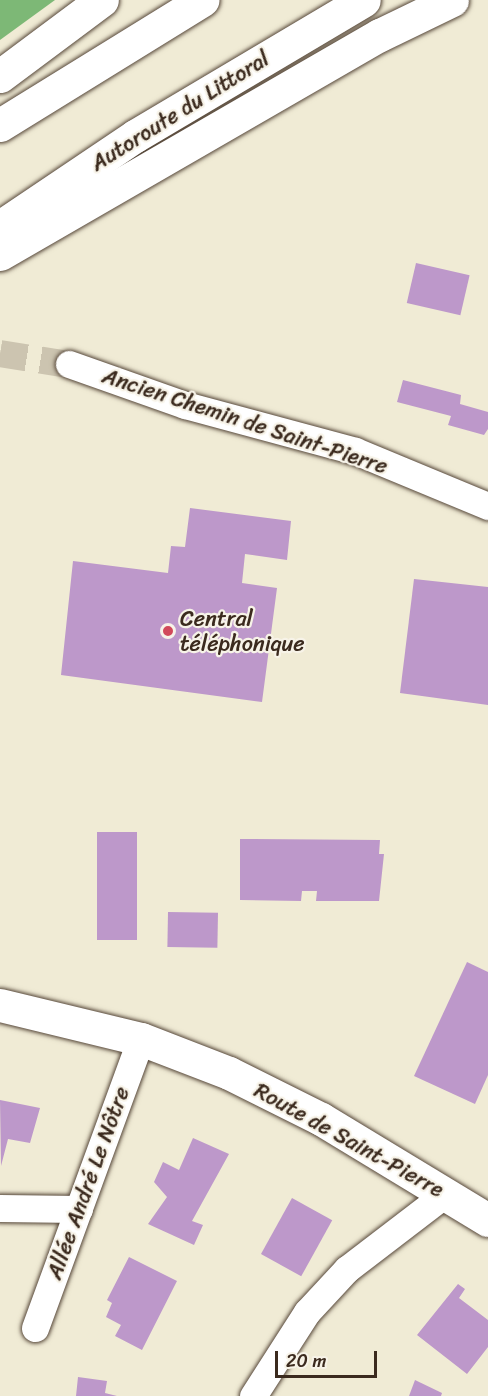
<!DOCTYPE html>
<html>
<head>
<meta charset="utf-8">
<style>
  body { margin:0 }
  #map { position:relative; width:488px; height:1396px; overflow:hidden; background:#f0ebd5; font-family:Sriracha,sans-serif }
  div>[style] { position:absolute }
  .forest>* { inset:0; background:#7db876 }
  .building>* { inset:0; background:#bd98ca; transform-origin:0 0 }
  .street-tunnel>* { height:27px; margin-top:-13.5px; transform-origin:0; background:repeating-linear-gradient(90deg,#ccc4b0 0 27px,transparent 0 41px) }
  .roads { filter:drop-shadow(0 0 2px #564739) drop-shadow(0 0 2px #564739) }
  .street>* { height:27px; margin:-13.5px; padding:0 13.5px; transform-origin:13.5px; border-radius:13.5px; background:#fff }
  .secondary>* { height:33px; margin:-16.5px; padding:0 16.5px; transform-origin:16.5px; border-radius:16.5px; background:#fff }
  .highway>* { height:33px; margin:-16.5px; padding:0 16.5px; transform-origin:16.5px; border-radius:16.5px; background:#fff }
  .dots>* { width:16px; height:16px; translate:-50% -50%; box-sizing:border-box; border:3px solid #f7f3e8; border-radius:50% }
  span { translate:-50% -50%; white-space:nowrap; text-align:center; line-height:1.15; -webkit-text-stroke:4.5px #f7f3e8; paint-order:stroke }
  .street-label { font-size:22px; color:#3b2a1e }
  .poi-label { font-size:22px; color:#3b2a1e }
  .left { translate:0 -50%; text-align:left }
  .scale { position:absolute; left:275px; top:1351px; width:102px; height:27px; box-sizing:border-box; border:3px solid #3b2a1e; border-top:0; padding-left:8px; font-size:18px; line-height:21px; white-space:nowrap; color:#3b2a1e; -webkit-text-stroke:4px #f7f3e8; paint-order:stroke }
</style>
</head>
<body>
<div id="map">
  <div class="forest">
    <div style="clip-path:polygon(0 0,55px 0,0 40px)"></div>
  </div>
  <div class="building">
    <div style="left:416px;top:263px;width:55px;height:41px;rotate:13deg"></div>
    <div style="clip-path:polygon(403px 380px,461px 395px,460px 404px,488px 412px,488px 429px,484px 435px,448px 425px,451px 416px,397px 402px)"></div>
    <div style="clip-path:polygon(190px 508px,291px 521px,287px 560px,245px 554px,242px 583px,277px 588px,262px 702px,61px 675px,73px 561px,168px 573px,171px 546px,185px 547px)"></div>
    <div style="clip-path:polygon(414px 579px,488px 587px,488px 705px,400px 693px)"></div>
    <div style="left:97px;top:832px;width:40px;height:108px"></div>
    <div style="clip-path:polygon(240px 839px,380px 840px,379px 854px,384px 854px,379px 901px,316px 901px,317px 891px,302px 891px,301px 901px,240px 900px)"></div>
    <div style="left:168px;top:912px;width:50px;height:35px;rotate:1deg"></div>
    <div style="clip-path:polygon(467px 962px,488px 972px,488px 1075px,475px 1104px,414px 1076px)"></div>
    <div style="clip-path:polygon(0 1100px,40px 1108px,30px 1143px,8px 1139px,1px 1166px)"></div>
    <div style="clip-path:polygon(193px 1138px,229px 1154px,192px 1221px,203px 1225px,194px 1245px,148px 1224px,167px 1197px,154px 1182px,163px 1162px,179px 1170px)"></div>
    <div style="left:292px;top:1198px;width:46px;height:64px;rotate:29deg"></div>
    <div style="clip-path:polygon(129px 1257px,177px 1281px,142px 1350px,115px 1336px,121px 1325px,106px 1317px,112px 1303px,107px 1300px)"></div>
    <div style="clip-path:polygon(458px 1284px,465px 1289px,459px 1298px,488px 1320px,488px 1347px,467px 1374px,417px 1335px)"></div>
    <div style="clip-path:polygon(78px 1377px,107px 1381px,105px 1393px,117px 1396px,76px 1396px)"></div>
    <div style="clip-path:polygon(415px 1380px,442px 1393px,441px 1396px,409px 1396px)"></div>
  </div>
  <div class="street-tunnel">
    <div style="left:0;top:353px;width:70px;rotate:9.1deg"></div>
  </div>
  <div class="roads">
    <div class="street">
      <div style="left:69px;top:364px;width:123px;rotate:19.5deg"></div>
      <div style="left:185px;top:405px;width:176px;rotate:15.1deg"></div>
      <div style="left:355px;top:451px;width:144px;rotate:22.5deg"></div>
      <div style="left:0;top:1208px;width:79px;rotate:0.7deg"></div>
      <div style="left:35px;top:1328px;width:308px;rotate:-69.9deg"></div>
      <div style="left:253px;top:1396px;width:100px;rotate:-57.3deg"></div>
      <div style="left:307px;top:1312px;width:59px;rotate:-47.1deg"></div>
      <div style="left:347px;top:1269px;width:123px;rotate:-37.4deg"></div>
    </div>
    <div class="secondary">
      <div style="left:0;top:1005px;width:145px;rotate:13.6deg"></div>
      <div style="left:141px;top:1039px;width:94px;rotate:21.1deg"></div>
      <div style="left:229px;top:1073px;width:103px;rotate:26.6deg"></div>
      <div style="left:321px;top:1119px;width:195px;rotate:31.2deg"></div>
    </div>
    <div class="highway">
      <div style="left:0;top:76px;width:127px;rotate:-36.7deg"></div>
      <div style="left:0;top:125px;width:238px;rotate:-31.7deg"></div>
      <div style="left:0;top:227px;width:163px;rotate:-34deg"></div>
      <div style="left:135px;top:136px;width:266px;rotate:-30.7deg"></div>
      <div style="left:0;top:254px;width:439px;rotate:-30deg"></div>
      <div style="left:380px;top:35px;width:80px;rotate:-25.9deg"></div>
    </div>
  </div>
  <div class="dots">
    <div style="left:168px;top:631px;background:#d1495b"></div>
  </div>
  <div class="street-label">
    <span style="left:180px;top:111px;rotate:-32deg">Autoroute du Littoral</span>
    <span style="left:245px;top:421px;rotate:18deg">Ancien Chemin de Saint-Pierre</span>
    <span style="left:349px;top:1140px;rotate:29deg">Route de Saint-Pierre</span>
    <span style="left:88px;top:1183px;rotate:-70deg">Allée André Le Nôtre</span>
  </div>
  <div class="poi-label">
    <span class="left" style="left:180px;top:631px">Central<br>téléphonique</span>
  </div>
  <div class="scale">20 m</div>
</div>
</body>
</html>
